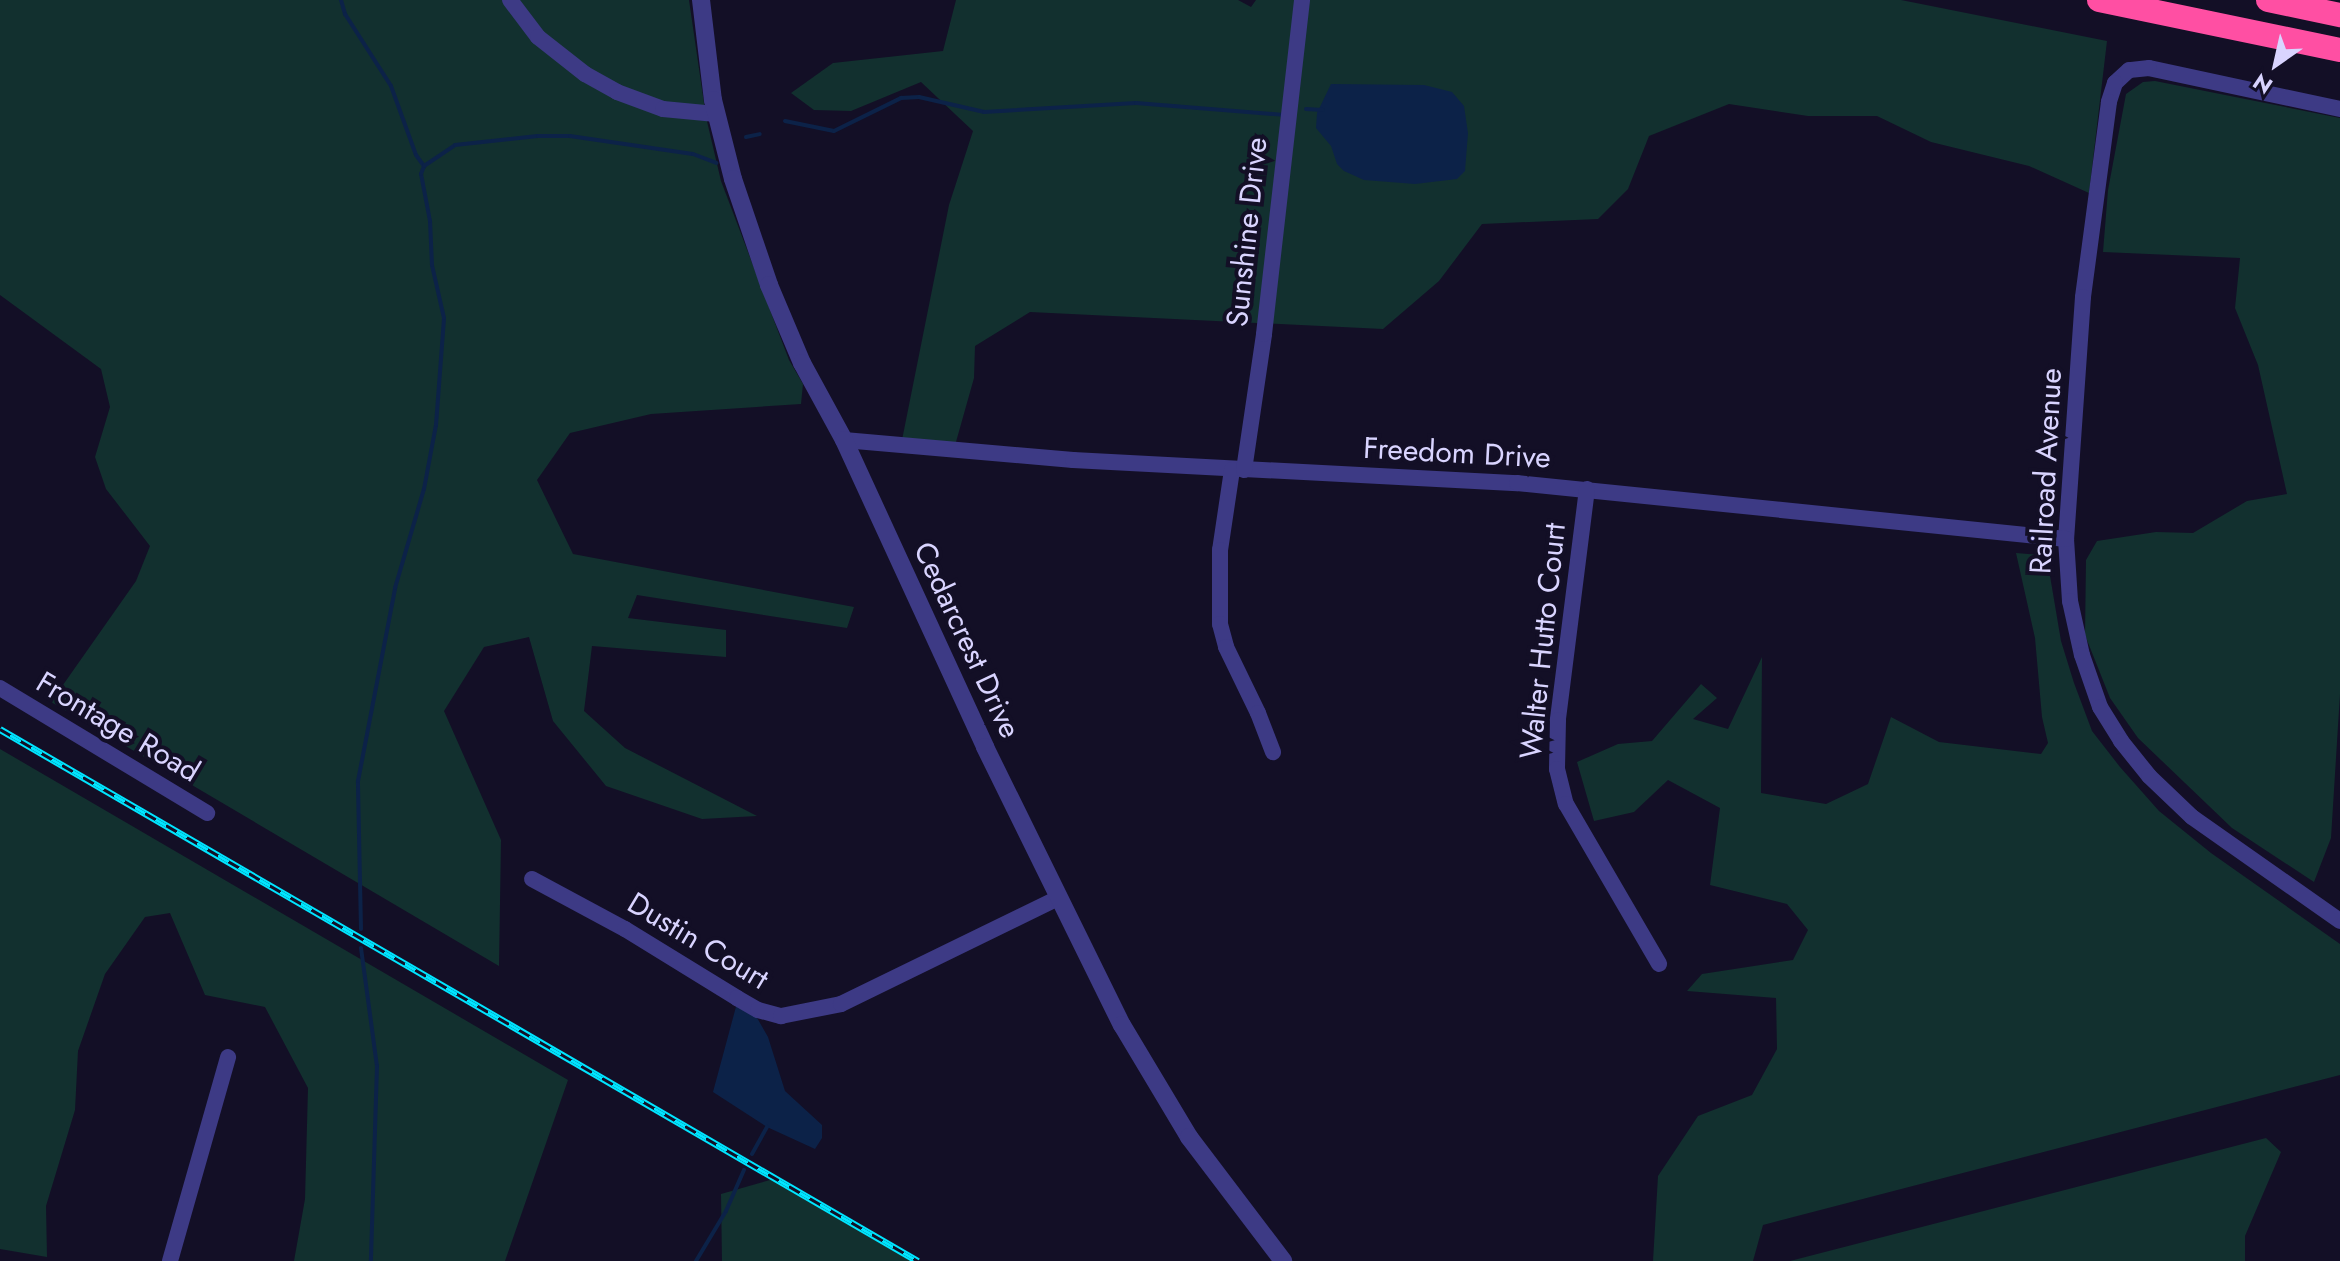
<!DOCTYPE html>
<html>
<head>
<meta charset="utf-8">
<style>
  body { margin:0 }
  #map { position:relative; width:2340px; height:1261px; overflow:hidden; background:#130f26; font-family:Jost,sans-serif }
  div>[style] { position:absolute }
  .green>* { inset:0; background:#12302f }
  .water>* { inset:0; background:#0c2248 }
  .stream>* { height:4px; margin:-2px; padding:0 2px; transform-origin:2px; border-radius:2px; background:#0c2248 }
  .minor>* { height:16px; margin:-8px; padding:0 8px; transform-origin:8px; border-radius:8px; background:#3d3a85 }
  .tertiary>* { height:18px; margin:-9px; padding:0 9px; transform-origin:9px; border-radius:9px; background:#3d3a85 }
  .motorway>* { height:24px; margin:-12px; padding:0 12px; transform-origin:12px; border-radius:12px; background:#ff4fa3 }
  .rail>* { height:7px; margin-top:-3.5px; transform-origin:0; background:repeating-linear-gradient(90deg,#130f26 0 12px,#00e5ff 0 24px); box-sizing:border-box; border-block:2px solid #00e5ff }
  span { translate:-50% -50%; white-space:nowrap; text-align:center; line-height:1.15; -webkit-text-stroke:8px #130f26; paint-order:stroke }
  .street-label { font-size:30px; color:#d9d4ff }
  .north { position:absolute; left:2236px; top:24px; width:80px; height:80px; -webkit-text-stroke:6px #130f26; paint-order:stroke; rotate:214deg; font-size:22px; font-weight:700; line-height:32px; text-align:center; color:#d9d4ff }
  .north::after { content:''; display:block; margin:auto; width:28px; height:36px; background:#d9d4ff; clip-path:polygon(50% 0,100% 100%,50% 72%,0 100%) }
</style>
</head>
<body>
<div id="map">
  <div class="green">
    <div style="clip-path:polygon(0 0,689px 0,706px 117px,721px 181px,789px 360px,803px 384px,801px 404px,651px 414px,570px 433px,537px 480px,573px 554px,854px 607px,847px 628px,637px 595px,628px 618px,726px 630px,726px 657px,592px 646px,584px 711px,625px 748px,757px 816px,702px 819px,606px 786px,553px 721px,529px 637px,484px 647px,444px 711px,501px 840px,499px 966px,51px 702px,136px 581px,150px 546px,106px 489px,95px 457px,110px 407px,101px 369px,0 295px)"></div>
    <div style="clip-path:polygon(956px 0,1238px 0,1251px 7px,1256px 0,1901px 0,2107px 41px,2089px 193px,2029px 166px,1931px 142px,1877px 116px,1808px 116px,1729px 104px,1649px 136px,1628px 189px,1598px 219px,1482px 224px,1439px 281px,1383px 329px,1030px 312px,975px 346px,974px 378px,954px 449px,901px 445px,949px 205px,973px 131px,921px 82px,851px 111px,814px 110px,791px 93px,833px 63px,943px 51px)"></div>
    <div style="clip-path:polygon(2155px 81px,2340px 118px,2340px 694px,2331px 838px,2314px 882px,2232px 828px,2138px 738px,2110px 698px,2085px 635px,2086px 560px,2097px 541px,2156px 532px,2193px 533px,2247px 501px,2287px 494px,2258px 365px,2235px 308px,2240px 258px,2103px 252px,2108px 190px,2126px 94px,2143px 82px)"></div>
    <div style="clip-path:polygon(2016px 553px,2039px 555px,2048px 564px,2061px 641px,2074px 683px,2092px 731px,2120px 767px,2159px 811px,2211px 853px,2340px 944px,2340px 1075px,1763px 1225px,1753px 1261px,1653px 1261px,1658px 1176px,1698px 1116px,1752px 1095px,1777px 1049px,1776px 998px,1687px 991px,1702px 974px,1793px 960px,1808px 930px,1787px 904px,1710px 885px,1720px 808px,1668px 780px,1634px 812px,1594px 821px,1577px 762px,1618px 744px,1652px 741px,1701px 684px,1717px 698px,1693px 719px,1728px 729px,1762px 657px,1761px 793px,1826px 804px,1868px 784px,1891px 717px,1939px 742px,2041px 754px,2048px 743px,2042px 717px,2035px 638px)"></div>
    <div style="clip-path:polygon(0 749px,568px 1080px,505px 1261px,294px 1261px,305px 1199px,308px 1088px,265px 1007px,205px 995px,170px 913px,145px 917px,105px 974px,78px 1051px,75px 1110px,46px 1206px,47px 1257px,0 1249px)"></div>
    <div style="clip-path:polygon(2266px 1138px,2281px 1152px,2245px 1236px,2245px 1261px,1790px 1261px)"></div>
    <div style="clip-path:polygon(777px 1178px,918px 1261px,722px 1261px,721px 1194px)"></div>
  </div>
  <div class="water">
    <div style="clip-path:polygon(1331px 84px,1424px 85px,1452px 92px,1464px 106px,1468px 133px,1465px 171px,1457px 179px,1415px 184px,1364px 180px,1344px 171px,1337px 164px,1331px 146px,1316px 128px,1317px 113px)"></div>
    <div style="clip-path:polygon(737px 1003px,756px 1016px,768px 1037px,785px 1091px,822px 1125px,822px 1138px,815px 1149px,767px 1127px,713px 1092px)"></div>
  </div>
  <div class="stream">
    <div style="left:341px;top:0;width:15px;rotate:74deg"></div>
    <div style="left:345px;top:14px;width:85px;rotate:57.4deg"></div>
    <div style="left:391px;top:86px;width:73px;rotate:70.1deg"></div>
    <div style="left:416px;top:155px;width:14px;rotate:54deg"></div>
    <div style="left:1306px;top:109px;width:17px;rotate:3deg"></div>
    <div style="left:785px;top:121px;width:50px;rotate:11.5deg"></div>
    <div style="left:834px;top:131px;width:75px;rotate:-26.2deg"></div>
    <div style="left:901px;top:98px;width:18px;rotate:-3deg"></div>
    <div style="left:919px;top:97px;width:67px;rotate:13deg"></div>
    <div style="left:984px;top:112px;width:152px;rotate:-3.4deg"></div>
    <div style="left:1136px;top:103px;width:148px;rotate:4.6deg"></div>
    <div style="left:746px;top:137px;width:14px;rotate:-12deg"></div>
    <div style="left:361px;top:929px;width:148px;rotate:-91.2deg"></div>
    <div style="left:358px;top:781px;width:197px;rotate:-79.1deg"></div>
    <div style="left:395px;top:588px;width:103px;rotate:-73.7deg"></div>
    <div style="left:424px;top:489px;width:65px;rotate:-79.4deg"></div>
    <div style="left:436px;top:425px;width:107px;rotate:-85.7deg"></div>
    <div style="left:444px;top:318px;width:54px;rotate:-102.8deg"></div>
    <div style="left:432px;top:265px;width:44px;rotate:-92.6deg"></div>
    <div style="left:430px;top:221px;width:48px;rotate:-100.8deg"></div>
    <div style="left:421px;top:174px;width:9px;rotate:-69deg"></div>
    <div style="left:424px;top:166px;width:37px;rotate:-34deg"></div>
    <div style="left:455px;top:145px;width:83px;rotate:-6.2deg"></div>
    <div style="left:538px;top:136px;width:32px"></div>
    <div style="left:570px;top:136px;width:124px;rotate:8.3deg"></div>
    <div style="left:693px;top:154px;width:25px;rotate:21deg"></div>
    <div style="left:361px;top:948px;width:119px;rotate:82.3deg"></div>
    <div style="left:377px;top:1066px;width:195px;rotate:91.8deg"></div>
    <div style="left:752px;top:1154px;width:31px;rotate:-61deg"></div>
    <div style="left:696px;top:1261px;width:58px;rotate:-59deg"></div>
    <div style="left:726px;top:1211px;width:45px;rotate:-66.3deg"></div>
  </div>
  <div class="minor">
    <div style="left:510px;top:0;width:46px;rotate:52.9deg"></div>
    <div style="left:538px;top:37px;width:60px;rotate:38.2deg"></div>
    <div style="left:585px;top:74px;width:37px;rotate:29deg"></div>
    <div style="left:617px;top:92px;width:49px;rotate:20.3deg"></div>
    <div style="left:663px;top:109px;width:53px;rotate:5.4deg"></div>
    <div style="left:2340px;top:109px;width:195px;rotate:-167.9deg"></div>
    <div style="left:2149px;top:68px;width:20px;rotate:174deg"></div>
    <div style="left:2129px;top:70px;width:19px;rotate:137deg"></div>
    <div style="left:2115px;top:83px;width:20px;rotate:108deg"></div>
    <div style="left:2109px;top:102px;width:197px;rotate:97.6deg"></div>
    <div style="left:2083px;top:297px;width:243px;rotate:94deg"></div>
    <div style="left:2066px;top:539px;width:62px;rotate:86.3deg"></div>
    <div style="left:2070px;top:601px;width:55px;rotate:77.5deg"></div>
    <div style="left:2082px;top:655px;width:55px;rotate:70.9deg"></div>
    <div style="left:2100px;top:707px;width:40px;rotate:58deg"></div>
    <div style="left:2121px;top:741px;width:45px;rotate:51.3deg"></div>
    <div style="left:2149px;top:776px;width:59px;rotate:43.6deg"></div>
    <div style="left:2192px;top:817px;width:181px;rotate:35.1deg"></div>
    <div style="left:844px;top:440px;width:230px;rotate:5deg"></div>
    <div style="left:1073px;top:460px;width:445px;rotate:3deg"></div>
    <div style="left:1517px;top:483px;width:552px;rotate:5.82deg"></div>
    <div style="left:1232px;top:470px;width:81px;rotate:98.5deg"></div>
    <div style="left:1220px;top:550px;width:74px;rotate:90deg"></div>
    <div style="left:1220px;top:624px;width:24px;rotate:75deg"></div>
    <div style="left:1226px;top:647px;width:73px;rotate:64.1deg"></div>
    <div style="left:1258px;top:713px;width:42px;rotate:69deg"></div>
    <div style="left:1244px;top:470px;width:137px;rotate:-81.6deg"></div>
    <div style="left:1264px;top:334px;width:336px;rotate:-83.5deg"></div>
    <div style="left:1587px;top:489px;width:233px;rotate:97.2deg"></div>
    <div style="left:1558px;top:720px;width:49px;rotate:91.2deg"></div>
    <div style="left:1557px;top:769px;width:36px;rotate:76deg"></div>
    <div style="left:1566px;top:804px;width:185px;rotate:59.8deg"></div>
    <div style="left:0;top:688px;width:242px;rotate:31.1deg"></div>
    <div style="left:532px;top:879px;width:106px;rotate:28.3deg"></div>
    <div style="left:625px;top:929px;width:132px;rotate:31.6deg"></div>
    <div style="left:737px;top:998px;width:24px;rotate:30deg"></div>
    <div style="left:758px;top:1010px;width:24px;rotate:15deg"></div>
    <div style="left:781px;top:1016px;width:61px;rotate:-11.3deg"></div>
    <div style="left:841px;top:1004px;width:242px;rotate:-26deg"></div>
    <div style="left:170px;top:1261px;width:212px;rotate:-74.1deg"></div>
  </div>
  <div class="tertiary">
    <div style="left:701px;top:0;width:101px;rotate:83.2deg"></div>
    <div style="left:713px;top:100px;width:81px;rotate:75.8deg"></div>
    <div style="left:733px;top:179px;width:112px;rotate:71.2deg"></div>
    <div style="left:769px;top:285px;width:85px;rotate:67.1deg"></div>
    <div style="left:802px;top:363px;width:88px;rotate:61.4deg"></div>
    <div style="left:844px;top:440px;width:338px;rotate:65.3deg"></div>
    <div style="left:985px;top:747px;width:310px;rotate:63.8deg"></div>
    <div style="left:1122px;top:1025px;width:131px;rotate:59.1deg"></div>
    <div style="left:1189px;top:1137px;width:156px;rotate:52.8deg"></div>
  </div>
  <div class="motorway">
    <div style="left:2099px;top:0;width:246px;rotate:11.7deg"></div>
    <div style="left:2268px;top:0;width:74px;rotate:11.8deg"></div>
  </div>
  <div class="rail">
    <div style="left:0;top:729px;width:1061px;rotate:30.09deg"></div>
  </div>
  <div class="street-label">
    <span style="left:1247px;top:232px;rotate:-84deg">Sunshine Drive</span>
    <span style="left:1457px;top:453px;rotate:3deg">Freedom Drive</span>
    <span style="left:2046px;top:471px;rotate:-87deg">Railroad Avenue</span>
    <span style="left:967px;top:640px;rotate:65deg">Cedarcrest Drive</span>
    <span style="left:1543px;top:641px;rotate:-84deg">Walter Hutto Court</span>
    <span style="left:118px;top:727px;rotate:31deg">Frontage Road</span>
    <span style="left:698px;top:941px;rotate:31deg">Dustin Court</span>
  </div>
  <div class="north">N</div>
</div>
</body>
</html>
